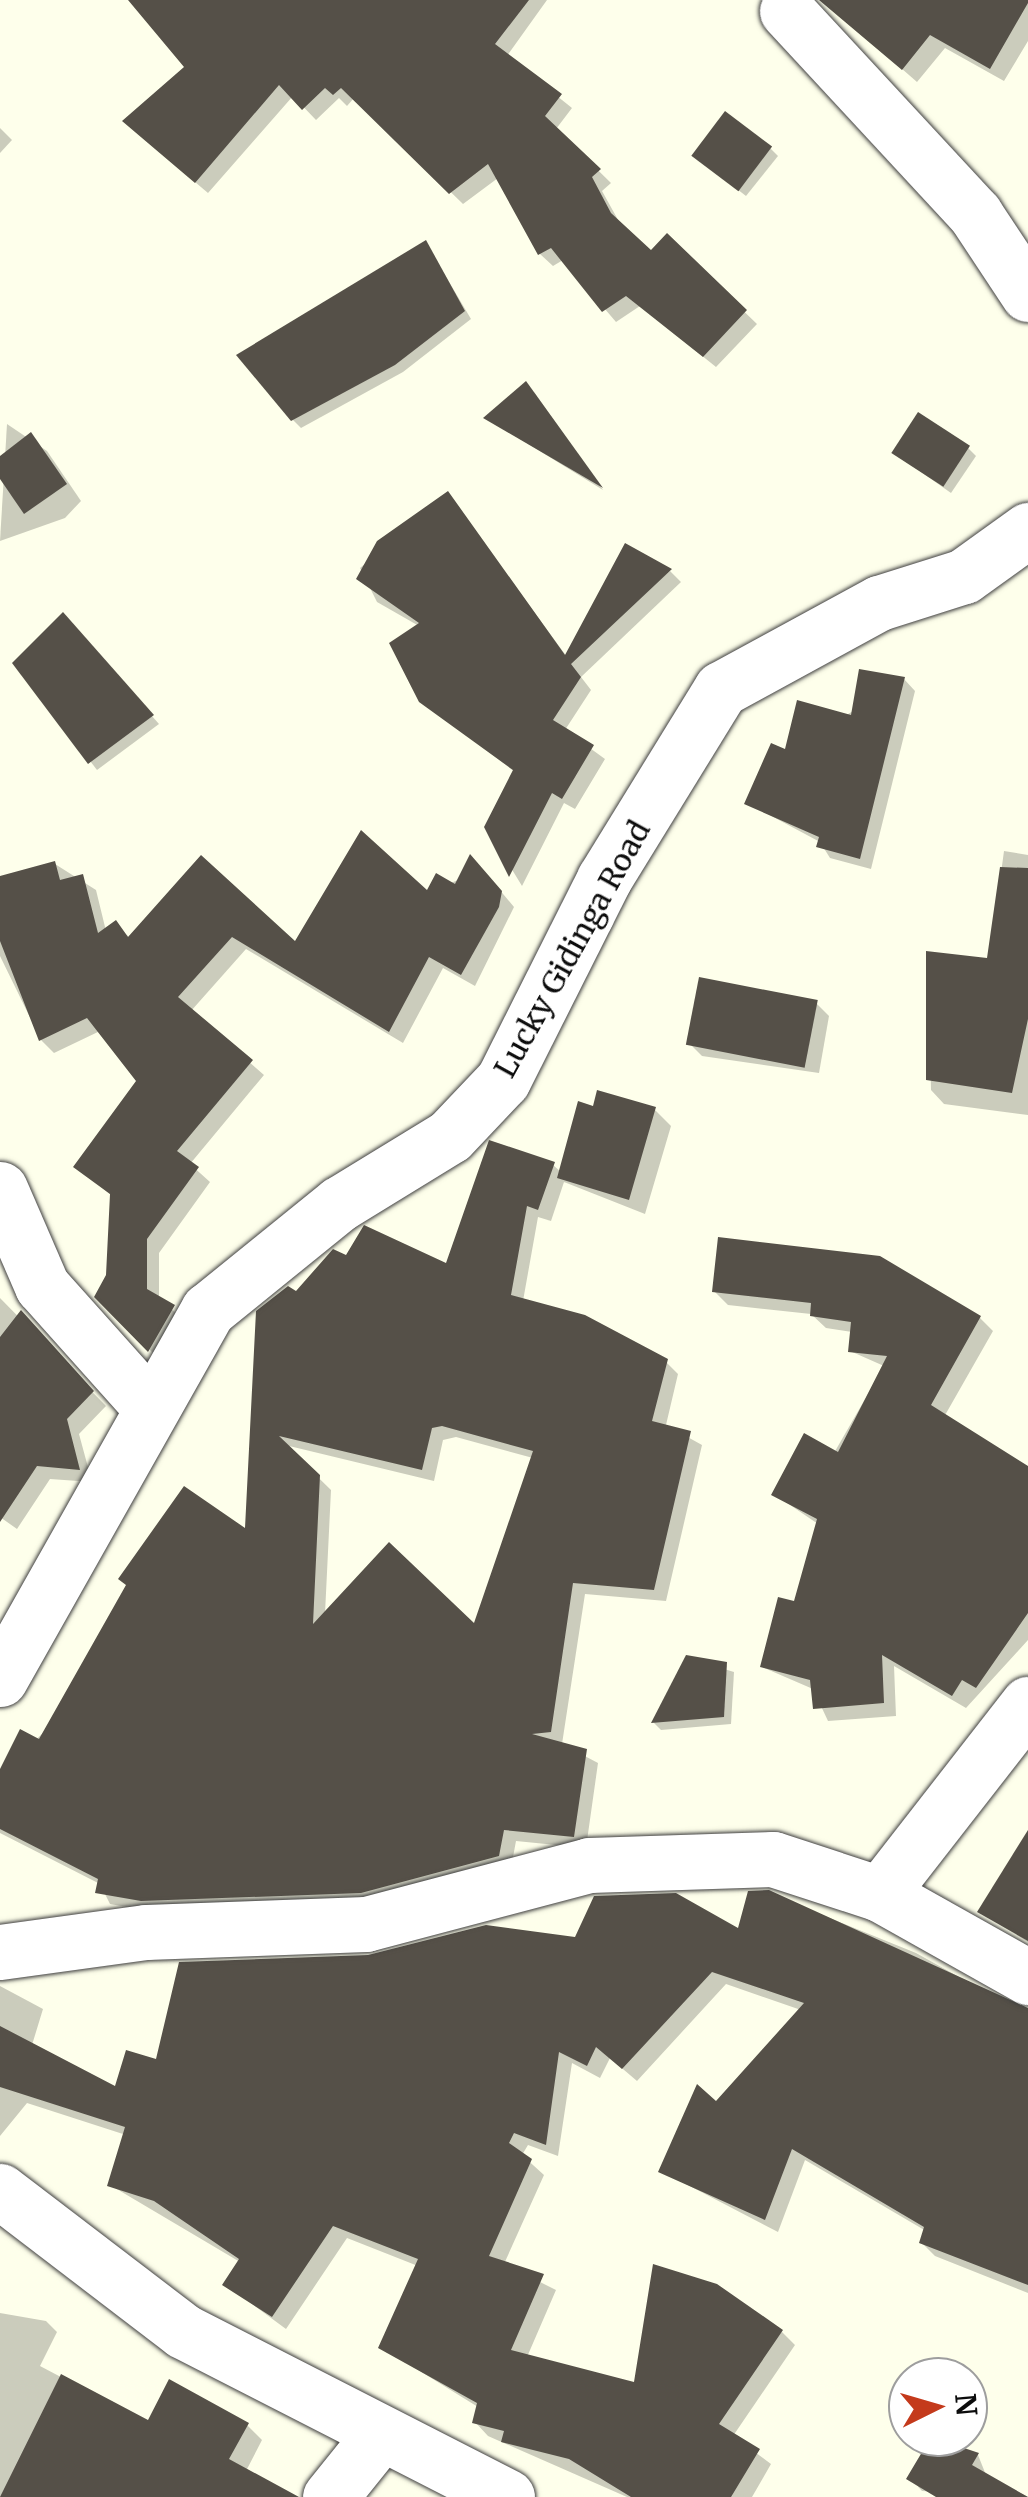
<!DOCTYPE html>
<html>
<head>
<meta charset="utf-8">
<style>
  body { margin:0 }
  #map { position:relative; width:1028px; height:2497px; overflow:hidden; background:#feffeb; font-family:Merriweather,serif }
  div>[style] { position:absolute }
  .shadow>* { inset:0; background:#0003 }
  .building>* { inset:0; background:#555048; transform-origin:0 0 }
  .roads { filter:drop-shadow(0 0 2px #3f3f3f) drop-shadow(0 0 2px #3f3f3f) }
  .minor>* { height:55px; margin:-27.5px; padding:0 27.5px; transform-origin:27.5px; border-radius:27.5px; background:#fff }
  span { translate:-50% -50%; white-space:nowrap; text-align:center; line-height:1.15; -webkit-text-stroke:10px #fff; paint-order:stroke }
  .street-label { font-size:30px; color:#0c0c0c }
  .north { position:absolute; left:888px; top:2357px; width:100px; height:100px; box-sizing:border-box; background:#fff; border:2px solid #9e9e9e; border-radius:50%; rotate:85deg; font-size:28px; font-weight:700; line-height:40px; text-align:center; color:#0c0c0c }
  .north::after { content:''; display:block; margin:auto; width:35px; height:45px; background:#c43a1c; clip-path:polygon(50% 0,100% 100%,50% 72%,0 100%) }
</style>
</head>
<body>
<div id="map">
  <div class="shadow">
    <div style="clip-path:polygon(131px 0,547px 0,507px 56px,572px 108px,556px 129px,611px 183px,602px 191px,622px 227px,651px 254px,667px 237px,757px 324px,716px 367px,640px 306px,616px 322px,563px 260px,553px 266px,540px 254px,498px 178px,463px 204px,354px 98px,347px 106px,339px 98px,316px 120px,293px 96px,208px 193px,137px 133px,187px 68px)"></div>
    <div style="clip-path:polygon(823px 0,1028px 0,1028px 41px,1004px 81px,945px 48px,917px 82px)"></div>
    <div style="clip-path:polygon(0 128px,12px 140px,0 153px)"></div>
    <div style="clip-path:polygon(770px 148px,778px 156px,746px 196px,702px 162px)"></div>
    <div style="clip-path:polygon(426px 243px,471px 319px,403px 372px,301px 428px,293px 420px)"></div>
    <div style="clip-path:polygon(534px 392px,603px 490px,486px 418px)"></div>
    <div style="clip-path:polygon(7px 424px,47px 451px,81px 501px,65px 518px,0 541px)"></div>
    <div style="clip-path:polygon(968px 448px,976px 456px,951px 493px,894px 453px)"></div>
    <div style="clip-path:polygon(448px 494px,567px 657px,670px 571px,681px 582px,581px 677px,591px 690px,565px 730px,605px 759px,575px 809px,564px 803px,522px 886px,486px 827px,515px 772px,421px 700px,419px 626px,377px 602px,360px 568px)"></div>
    <div style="clip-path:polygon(70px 623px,159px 724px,97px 770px,15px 663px)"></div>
    <div style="clip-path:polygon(904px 679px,915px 691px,871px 869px,830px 858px,820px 842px,747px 803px,786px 753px)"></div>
    <div style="clip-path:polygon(1004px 851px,1028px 855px,1028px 1115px,944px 1104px,931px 1090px,928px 953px,989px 961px)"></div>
    <div style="clip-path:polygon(201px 858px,296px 945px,483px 870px,514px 907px,475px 986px,443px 968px,403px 1043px,246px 949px,191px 1011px,264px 1075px,190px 1164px,210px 1182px,159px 1253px,159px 1299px,186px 1321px,163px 1363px,97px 1297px,109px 1275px,112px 1196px,76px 1166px,139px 1081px,100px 1031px,54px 1053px,41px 1040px,0 956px,0 878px,55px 864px,96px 890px,106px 931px,115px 924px,130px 938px)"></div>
    <div style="clip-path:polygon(817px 1004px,829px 1016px,819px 1073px,702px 1056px,690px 1044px)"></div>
    <div style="clip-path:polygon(evenodd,595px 1109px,655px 1110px,671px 1126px,645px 1214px,564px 1182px,551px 1221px,538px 1217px,523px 1301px,666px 1362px,678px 1374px,666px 1425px,702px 1445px,666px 1601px,585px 1594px,562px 1744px,598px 1763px,586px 1848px,516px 1841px,511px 1868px,375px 1904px,154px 1912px,110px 1904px,100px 1884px,0 1833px,0 1775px,247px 1533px,297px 1294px,347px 1258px,448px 1266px,553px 1165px,561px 1172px,595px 1109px,456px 1437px,533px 1458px,475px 1628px,325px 1614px,331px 1490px,285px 1445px,434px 1481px,443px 1440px,456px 1437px)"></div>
    <div style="clip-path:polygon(714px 1291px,980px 1318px,993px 1331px,944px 1417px,1028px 1600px,1028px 1640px,966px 1708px,894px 1666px,896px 1716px,828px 1721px,813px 1689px,762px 1667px,796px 1604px,818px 1524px,774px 1494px,834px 1453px,884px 1366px,850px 1351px,852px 1332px,826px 1328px,811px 1314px,728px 1305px)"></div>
    <div style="clip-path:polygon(0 1298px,106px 1406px,79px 1434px,92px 1482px,50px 1479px,17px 1529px,0 1517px)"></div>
    <div style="clip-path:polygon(688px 1658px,734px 1672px,731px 1724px,661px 1730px,654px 1723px)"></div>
    <div style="clip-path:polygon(1028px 1887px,1028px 1942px,980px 1912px)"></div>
    <div style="clip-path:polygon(768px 1893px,916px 1953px,995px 1997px,1028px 2031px,1028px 2293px,935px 2256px,922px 2243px,926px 2231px,805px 2160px,778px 2232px,661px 2171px,801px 2010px,726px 1984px,637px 2081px,610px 2058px,600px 2078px,572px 2063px,558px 2156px,528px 2145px,522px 2155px,544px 2175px,504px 2264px,556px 2290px,527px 2357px,637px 2385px,782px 2332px,795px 2345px,733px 2436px,771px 2464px,752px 2497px,627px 2497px,488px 2436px,475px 2422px,478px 2407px,381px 2347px,418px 2266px,347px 2238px,286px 2329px,225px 2284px,240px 2262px,110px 2185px,126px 2135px,27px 2103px,0 2136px,0 1986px,43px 2009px,32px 2045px,116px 2089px,368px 1958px,740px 1931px)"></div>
    <div style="clip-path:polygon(0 2313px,46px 2321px,57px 2332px,40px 2366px,114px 2405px,91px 2497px,0 2497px)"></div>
    <div style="clip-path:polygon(247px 2425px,262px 2440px,246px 2471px,257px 2497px,134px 2497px)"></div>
    <div style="clip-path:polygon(934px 2437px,978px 2455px,986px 2475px,1028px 2497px,922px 2491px,910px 2478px)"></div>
  </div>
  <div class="building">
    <div style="clip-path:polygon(128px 0,529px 0,495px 44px,562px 94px,545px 116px,601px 169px,592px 177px,611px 213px,651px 250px,667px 233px,747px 310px,703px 357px,626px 296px,602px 312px,551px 248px,538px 255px,488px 164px,449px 194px,341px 88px,333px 95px,325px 88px,302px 110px,279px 85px,195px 183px,122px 121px,184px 67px)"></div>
    <div style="clip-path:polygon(819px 0,1028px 0,1028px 3px,990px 69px,930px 35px,902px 70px)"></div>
    <div style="left:725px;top:111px;width:59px;height:56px;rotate:37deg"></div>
    <div style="clip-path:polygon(426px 240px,465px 311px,395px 365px,291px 421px,236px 355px)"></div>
    <div style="clip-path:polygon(526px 381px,603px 488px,483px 418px)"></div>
    <div style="left:918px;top:412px;width:62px;height:49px;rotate:33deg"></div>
    <div style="clip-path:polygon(31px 432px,67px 484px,24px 514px,0 479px,0 456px)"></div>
    <div style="clip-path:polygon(448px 491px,565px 655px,625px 543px,672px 569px,571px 664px,581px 677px,553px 720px,594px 745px,562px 799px,552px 793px,509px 877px,484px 827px,513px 770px,419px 702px,389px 643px,419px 623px,356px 579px,377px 541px)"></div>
    <div style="clip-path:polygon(63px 612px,154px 715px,88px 764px,12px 663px)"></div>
    <div style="clip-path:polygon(859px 669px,905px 677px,860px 859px,816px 847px,819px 837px,744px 804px,771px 743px,785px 749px,797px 700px,851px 715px)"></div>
    <div style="clip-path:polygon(361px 830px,427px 890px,436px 873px,455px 884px,470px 854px,502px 891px,499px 907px,461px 975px,429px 957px,389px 1032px,232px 937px,178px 997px,253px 1060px,177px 1151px,199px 1167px,147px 1239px,147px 1289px,175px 1305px,148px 1352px,94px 1297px,106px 1275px,110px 1194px,73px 1167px,136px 1081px,87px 1018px,39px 1041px,0 941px,0 876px,55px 861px,60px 880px,83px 874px,98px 933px,116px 920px,128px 937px,201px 855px,295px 941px)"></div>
    <div style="clip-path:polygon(1000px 867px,1028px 868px,1028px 1019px,1012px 1093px,926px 1080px,926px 951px,987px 958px)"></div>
    <div style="left:699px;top:977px;width:121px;height:69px;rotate:11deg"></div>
    <div style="clip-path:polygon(597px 1090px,656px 1107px,629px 1200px,557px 1178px,578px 1101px,593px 1106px)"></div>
    <div style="clip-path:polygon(evenodd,489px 1140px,555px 1162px,538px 1210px,527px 1206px,511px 1295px,585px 1315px,668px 1359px,652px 1421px,691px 1431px,654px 1590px,573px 1583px,551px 1732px,532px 1734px,587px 1749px,574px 1837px,504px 1830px,499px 1856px,361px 1893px,141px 1901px,95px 1893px,98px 1879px,0 1829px,0 1769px,20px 1729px,39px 1739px,126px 1585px,118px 1579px,184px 1486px,245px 1528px,256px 1311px,288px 1286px,296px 1291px,333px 1249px,346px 1255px,364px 1225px,446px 1263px,489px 1140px,442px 1426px,533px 1451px,474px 1623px,389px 1542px,313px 1624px,320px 1475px,279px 1436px,422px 1470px,432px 1428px,442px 1426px)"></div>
    <div style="clip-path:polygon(718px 1237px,880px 1256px,981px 1316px,931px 1405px,1028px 1466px,1028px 1613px,976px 1688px,962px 1680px,952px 1696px,882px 1655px,884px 1703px,813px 1709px,810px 1680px,760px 1667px,778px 1597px,794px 1601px,817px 1519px,771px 1495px,804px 1433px,838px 1452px,887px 1356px,848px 1352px,851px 1322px,810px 1316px,811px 1303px,712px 1292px)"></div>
    <div style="clip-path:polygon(21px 1310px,94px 1391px,67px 1419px,80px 1470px,37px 1466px,0 1522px,0 1337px)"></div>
    <div style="clip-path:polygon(686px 1655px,727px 1662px,724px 1717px,651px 1723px)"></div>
    <div style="clip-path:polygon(1028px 1830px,1028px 1941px,977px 1912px)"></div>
    <div style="clip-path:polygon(769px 1890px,1028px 2008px,1028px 2285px,919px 2243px,924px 2227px,792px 2149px,765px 2220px,658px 2172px,697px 2084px,716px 2101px,804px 2003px,712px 1972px,622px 2069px,596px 2047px,587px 2066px,559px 2052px,546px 2145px,514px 2133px,509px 2143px,532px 2159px,489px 2256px,544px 2274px,511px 2350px,634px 2382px,653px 2264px,717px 2284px,783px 2330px,719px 2424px,760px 2449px,731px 2497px,631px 2497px,569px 2459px,501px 2442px,504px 2431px,472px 2423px,477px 2403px,378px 2348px,418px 2259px,333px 2226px,272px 2317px,222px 2285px,239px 2259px,154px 2201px,107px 2186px,125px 2127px,0 2087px,0 2026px,115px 2086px,126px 2050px,156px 2059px,179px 1962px,368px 1955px,486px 1925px,575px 1937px,594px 1896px,676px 1893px,738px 1928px,748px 1891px)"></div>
    <div style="clip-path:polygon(61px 2374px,148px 2420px,169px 2379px,249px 2423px,229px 2459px,299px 2497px,0 2497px)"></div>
    <div style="clip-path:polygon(931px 2437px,979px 2453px,972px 2465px,1028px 2497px,936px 2497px,906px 2479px)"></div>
  </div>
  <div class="roads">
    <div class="minor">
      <div style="left:787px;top:11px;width:277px;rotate:47.2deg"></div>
      <div style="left:975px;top:214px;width:96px;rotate:56.5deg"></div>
      <div style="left:0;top:1189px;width:106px;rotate:66.6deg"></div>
      <div style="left:42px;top:1286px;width:164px;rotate:48.2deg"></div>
      <div style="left:0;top:1679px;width:424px;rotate:-60.6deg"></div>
      <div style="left:208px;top:1310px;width:169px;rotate:-39deg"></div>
      <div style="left:339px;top:1204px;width:130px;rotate:-31.5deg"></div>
      <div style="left:450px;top:1136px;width:77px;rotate:-46.6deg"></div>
      <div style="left:503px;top:1080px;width:225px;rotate:-63.3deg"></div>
      <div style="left:604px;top:879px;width:223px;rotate:-58.4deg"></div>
      <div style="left:721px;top:689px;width:180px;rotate:-28.6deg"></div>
      <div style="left:879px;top:603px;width:89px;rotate:-17.6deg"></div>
      <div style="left:964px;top:576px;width:79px;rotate:-35.7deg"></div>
      <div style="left:880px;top:1894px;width:241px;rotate:-52.1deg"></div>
      <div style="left:0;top:1952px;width:147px;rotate:-7.8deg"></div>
      <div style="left:146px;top:1932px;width:220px;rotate:-2.1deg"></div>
      <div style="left:366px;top:1924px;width:231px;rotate:-14.8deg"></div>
      <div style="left:589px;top:1865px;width:184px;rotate:-1.9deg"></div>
      <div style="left:773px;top:1859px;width:113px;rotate:18.1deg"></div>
      <div style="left:880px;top:1894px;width:170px;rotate:29.3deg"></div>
      <div style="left:0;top:2191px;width:230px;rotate:37.4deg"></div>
      <div style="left:183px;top:2331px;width:364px;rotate:27.1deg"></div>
      <div style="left:330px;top:2497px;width:78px;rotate:-51.2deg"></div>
    </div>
  </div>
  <div class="street-label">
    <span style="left:572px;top:949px;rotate:-61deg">Lucky Gidinga Road</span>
  </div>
  <div class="north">N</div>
</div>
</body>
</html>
